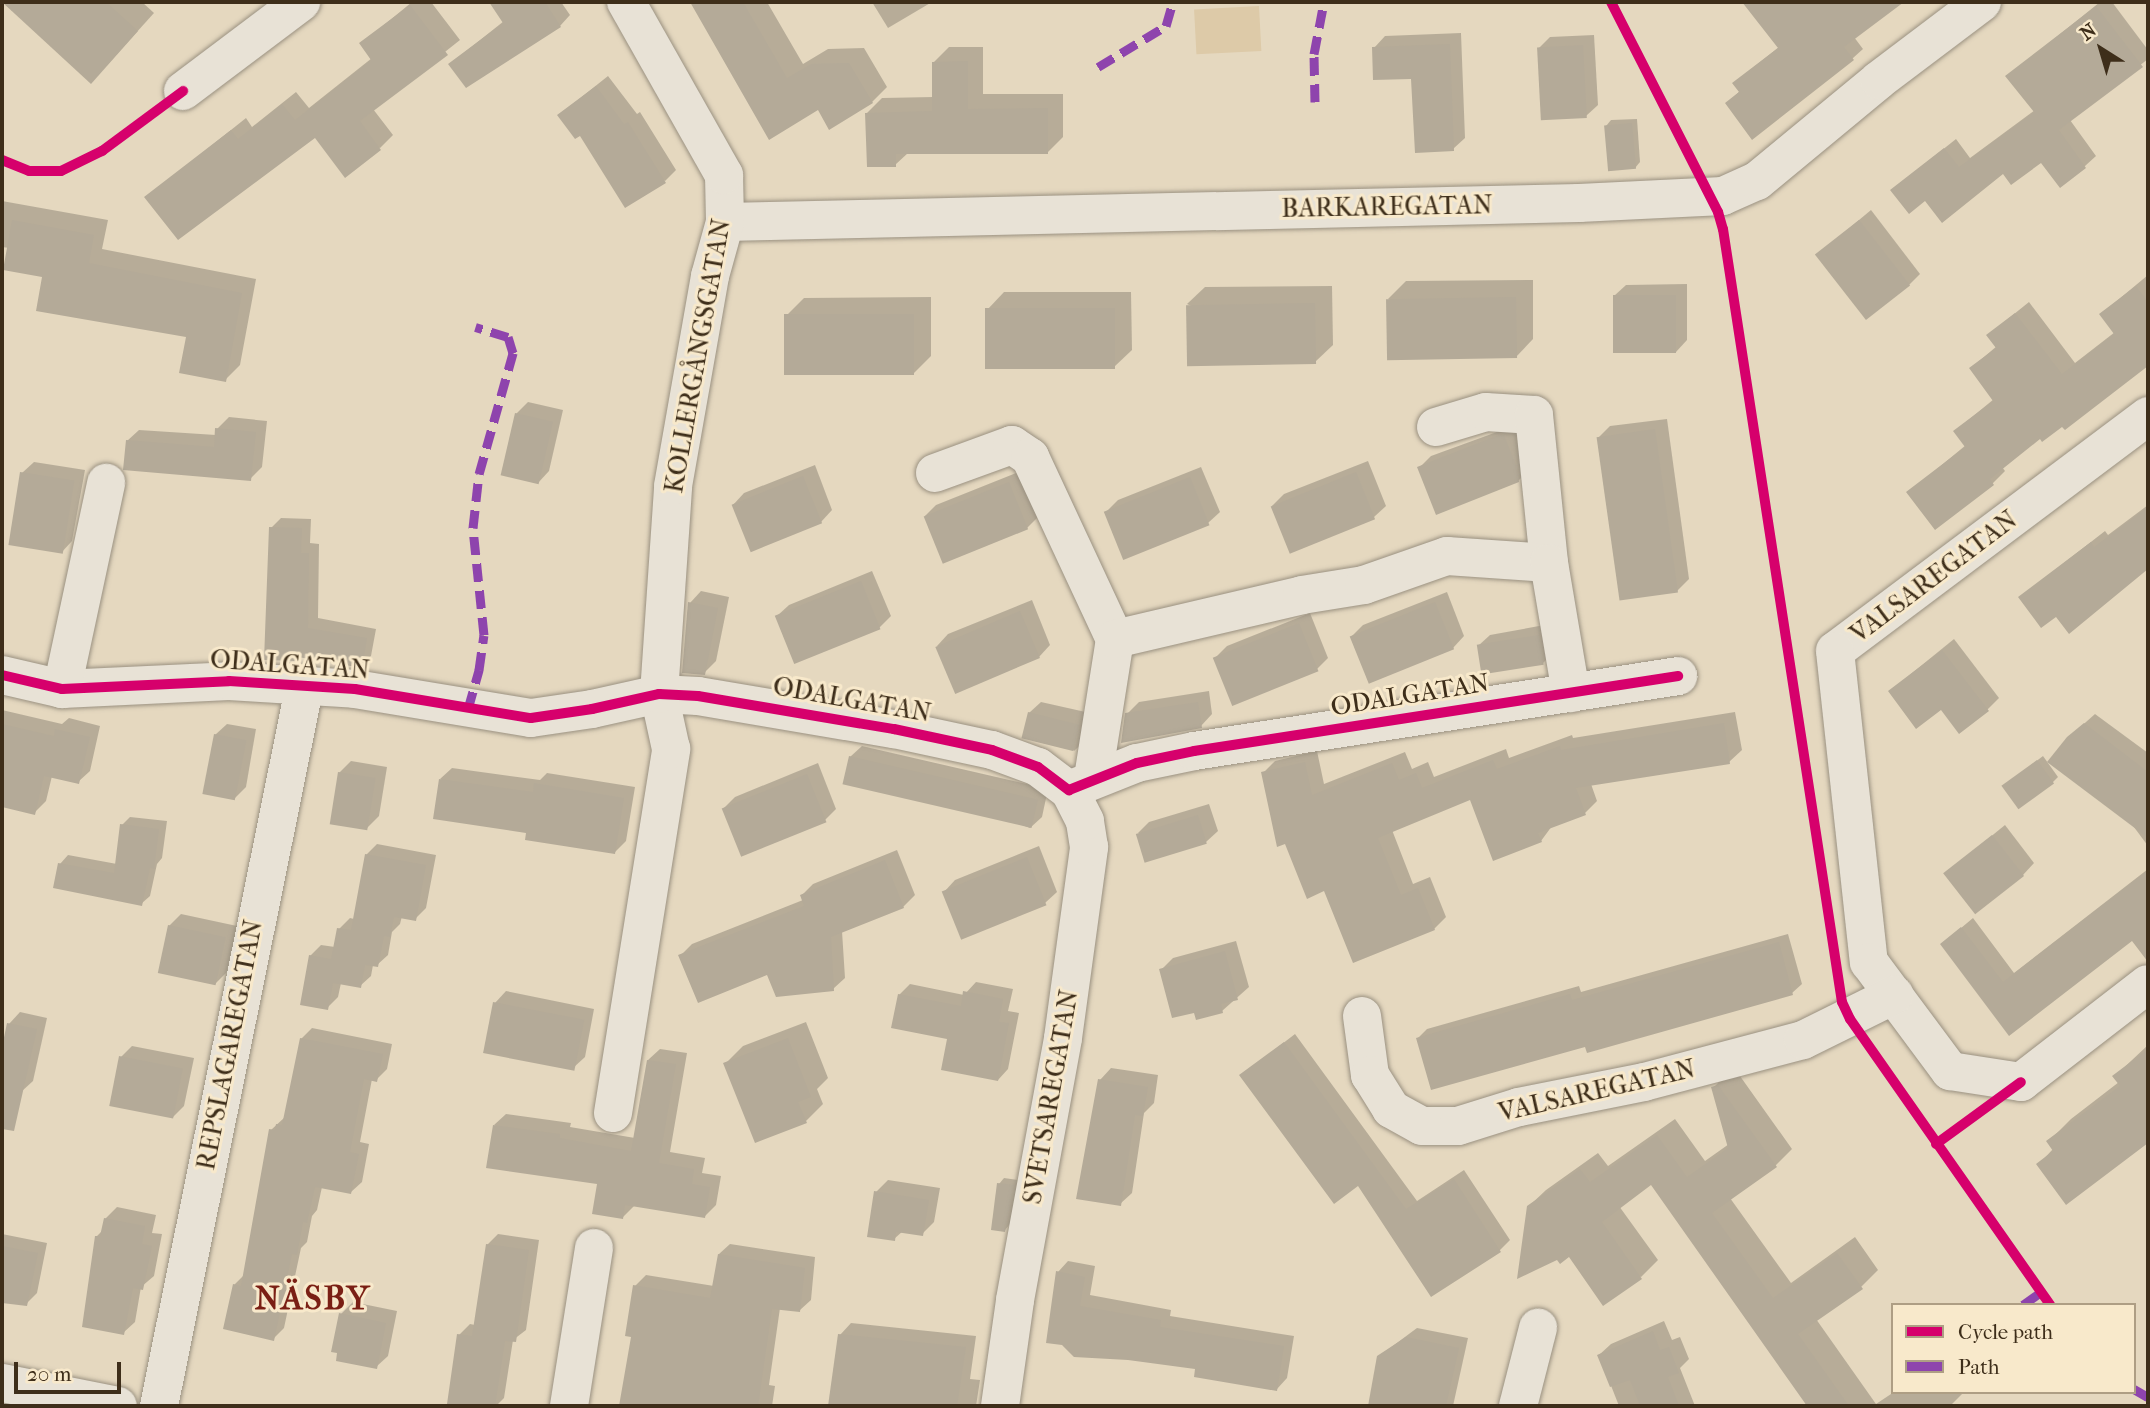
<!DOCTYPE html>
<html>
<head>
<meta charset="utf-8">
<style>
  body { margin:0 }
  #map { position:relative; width:2150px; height:1408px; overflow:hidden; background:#e5d8bf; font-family:"IM FELL French Canon",serif }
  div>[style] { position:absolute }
  .green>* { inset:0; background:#ddcaa8; transform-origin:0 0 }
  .shadow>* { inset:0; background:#0003 }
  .building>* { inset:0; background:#b4aa98; transform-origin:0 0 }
  .roads { filter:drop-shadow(0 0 2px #9a9181) drop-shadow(0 0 2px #9a9181) }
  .minor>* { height:38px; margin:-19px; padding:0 19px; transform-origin:19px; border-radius:19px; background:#e8e2d6 }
  .quiet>* { height:9px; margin-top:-4.5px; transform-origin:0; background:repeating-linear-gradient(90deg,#8e44ad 0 18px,transparent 0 27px) }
  .cycleway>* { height:10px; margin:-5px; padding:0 5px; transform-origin:5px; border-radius:5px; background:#d6006c }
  span { translate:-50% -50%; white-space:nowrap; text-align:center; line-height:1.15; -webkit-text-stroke:6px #f8e9cb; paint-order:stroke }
  .street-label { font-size:26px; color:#3e2e1a }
  .district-label { font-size:33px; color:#7a1f14; font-weight:700; letter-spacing:2px }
  .frame { position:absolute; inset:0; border:4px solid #3e2e1a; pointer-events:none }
  .legend { position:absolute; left:1891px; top:1303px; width:245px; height:91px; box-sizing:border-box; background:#f8e9cb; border:2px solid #ae9e84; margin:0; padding:9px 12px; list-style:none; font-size:21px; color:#3e2e1a }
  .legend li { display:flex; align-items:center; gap:14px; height:35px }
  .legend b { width:35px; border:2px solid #ae9e84 }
  .north { position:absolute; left:2066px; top:14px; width:70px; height:70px; -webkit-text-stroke:5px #f8e9cb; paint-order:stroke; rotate:323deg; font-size:19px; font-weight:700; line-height:28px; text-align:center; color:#3e2e1a }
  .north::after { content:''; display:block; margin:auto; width:24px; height:32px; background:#3e2e1a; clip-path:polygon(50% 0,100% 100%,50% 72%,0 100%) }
  .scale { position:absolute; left:14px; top:1362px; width:107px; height:32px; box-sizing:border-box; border:4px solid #3e2e1a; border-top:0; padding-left:9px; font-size:21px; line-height:24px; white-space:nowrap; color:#3e2e1a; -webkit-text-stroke:5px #f8e9cb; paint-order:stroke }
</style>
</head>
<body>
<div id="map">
  <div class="green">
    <div style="left:1259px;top:6px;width:45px;height:65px;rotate:87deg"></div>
  </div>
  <div class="shadow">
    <div style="clip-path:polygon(19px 2px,142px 2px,154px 13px,108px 64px,11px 10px)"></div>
    <div style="clip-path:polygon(412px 2px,431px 2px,460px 40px,373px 109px,393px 135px,380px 148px,315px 136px,147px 197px,246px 118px,252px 127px,296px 92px,309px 108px,372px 58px,361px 44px)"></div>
    <div style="clip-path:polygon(492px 2px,561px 2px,570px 15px,560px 26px,450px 64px,504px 21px)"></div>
    <div style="clip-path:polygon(692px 2px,767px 2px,803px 64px,828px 49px,864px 48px,887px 87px,872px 102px,818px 108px,769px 137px)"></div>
    <div style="clip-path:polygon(872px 2px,932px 2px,888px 28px)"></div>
    <div style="clip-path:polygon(1794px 2px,1901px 2px,1854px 37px,1863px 49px,1853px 58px,1753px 137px,1727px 103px,1740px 91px,1734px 83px,1779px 47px,1773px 17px)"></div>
    <div style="clip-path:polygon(2100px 2px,2112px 2px,2148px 50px,2148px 59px,2070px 120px,2096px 156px,2085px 166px,2060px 185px,2042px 160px,1925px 199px,1892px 190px,1956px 139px,1970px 158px,2035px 110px,2008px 76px)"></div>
    <div style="clip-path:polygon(1461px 33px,1465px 138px,1453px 149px,1413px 77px,1374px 48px,1385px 36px)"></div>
    <div style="clip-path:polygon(1594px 35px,1598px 105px,1586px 116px,1538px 49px,1550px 37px)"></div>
    <div style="clip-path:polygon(949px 47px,983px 47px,983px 94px,1063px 94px,1063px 137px,1047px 153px,908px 153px,895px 165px,866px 114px,882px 98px,933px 97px,933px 63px)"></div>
    <div style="clip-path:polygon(608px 76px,637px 114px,640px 112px,676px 170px,665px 181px,580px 133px,559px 115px)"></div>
    <div style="clip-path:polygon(1637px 119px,1640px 162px,1635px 168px,1606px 126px,1611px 120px)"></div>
    <div style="clip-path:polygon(2px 201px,108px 220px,102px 249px,256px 279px,240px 365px,225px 380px,188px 335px,9px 248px,2px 247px)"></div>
    <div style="clip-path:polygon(1871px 210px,1920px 274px,1909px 285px,1817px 255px)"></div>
    <div style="clip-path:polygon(2148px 275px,2148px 364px,2065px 428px,2063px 425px,2040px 437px,2002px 467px,2005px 471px,1993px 483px,1935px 528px,1909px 492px,1966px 445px,1955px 431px,1994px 399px,1971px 368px,1997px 346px,1988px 335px,2029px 302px,2075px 363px,2115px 332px,2101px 314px)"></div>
    <div style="clip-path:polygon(1533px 280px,1533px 339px,1516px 357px,1388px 299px,1406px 281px)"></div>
    <div style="clip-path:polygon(1687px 284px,1687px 340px,1676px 352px,1614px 296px,1626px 285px)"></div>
    <div style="clip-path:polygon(1332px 286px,1333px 345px,1315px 362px,1187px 304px,1205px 287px)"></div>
    <div style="clip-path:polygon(1004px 292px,1131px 292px,1132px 350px,1114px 367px,987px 310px)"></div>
    <div style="clip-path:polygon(931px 297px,931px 356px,914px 373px,786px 316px,804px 298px)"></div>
    <div style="clip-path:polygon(528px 402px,563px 410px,549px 471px,538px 483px,516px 414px)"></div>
    <div style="clip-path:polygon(229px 417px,267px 421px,262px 467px,250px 479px,127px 441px,139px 430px,216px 435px,217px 429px)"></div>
    <div style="clip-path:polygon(1667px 419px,1689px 579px,1677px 591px,1599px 437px,1610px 426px)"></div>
    <div style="clip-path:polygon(1516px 425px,1530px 469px,1518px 481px,1419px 468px,1431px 456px)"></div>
    <div style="clip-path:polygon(1368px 461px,1386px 506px,1374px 517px,1272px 506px,1284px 494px)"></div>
    <div style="clip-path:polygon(34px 462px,85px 470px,72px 541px,61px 553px,22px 473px)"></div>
    <div style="clip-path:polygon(815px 465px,832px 510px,821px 522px,733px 505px,744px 493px)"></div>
    <div style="clip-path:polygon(1201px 467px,1220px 512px,1208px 523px,1106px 512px,1118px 500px)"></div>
    <div style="clip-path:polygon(1021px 471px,1039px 516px,1027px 528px,925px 516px,936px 505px)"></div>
    <div style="clip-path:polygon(2148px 505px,2148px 567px,2069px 632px,2056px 614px,2020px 597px,2105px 531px,2108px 535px)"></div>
    <div style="clip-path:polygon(281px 518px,311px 519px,310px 543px,319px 544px,318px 618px,376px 629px,371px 656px,361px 666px,300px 656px,297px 660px,271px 528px)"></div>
    <div style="clip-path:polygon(872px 571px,891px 616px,879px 628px,777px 616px,789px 605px)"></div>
    <div style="clip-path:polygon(701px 591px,729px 597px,716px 661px,704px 673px,690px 603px)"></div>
    <div style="clip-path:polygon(1447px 592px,1464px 636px,1453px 648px,1351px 637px,1363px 625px)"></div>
    <div style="clip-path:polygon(1032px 600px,1050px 645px,1039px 657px,937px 646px,948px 634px)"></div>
    <div style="clip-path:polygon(1310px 613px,1328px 658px,1317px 669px,1215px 658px,1227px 646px)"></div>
    <div style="clip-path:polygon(1550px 624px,1555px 651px,1543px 663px,1478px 646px,1490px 635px)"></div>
    <div style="clip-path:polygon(1954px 639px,1999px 698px,1987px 710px,1941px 707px,1890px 691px)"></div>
    <div style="clip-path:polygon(1209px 691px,1212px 714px,1201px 726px,1127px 714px,1139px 702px)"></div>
    <div style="clip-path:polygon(1041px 702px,1090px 713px,1086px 740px,1074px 751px,1029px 713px)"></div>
    <div style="clip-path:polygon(2px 710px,62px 724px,69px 718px,100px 726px,90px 771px,78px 782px,52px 776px,46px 801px,34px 813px,2px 805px)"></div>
    <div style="clip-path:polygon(1735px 712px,1742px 750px,1729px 762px,1591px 784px,1597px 801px,1585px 813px,1552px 826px,1541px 841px,1471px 798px,1392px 830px,1413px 884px,1430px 877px,1446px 917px,1434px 929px,1325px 889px,1263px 773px,1275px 761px,1317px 751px,1324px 784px,1405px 752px,1412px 769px,1428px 762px,1434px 777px,1506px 749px,1509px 758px,1572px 735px,1573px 738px)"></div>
    <div style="clip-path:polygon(2095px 714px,2148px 753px,2148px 846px,2068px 738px)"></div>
    <div style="clip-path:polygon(227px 724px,256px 729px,246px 787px,234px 799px,215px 735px)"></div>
    <div style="clip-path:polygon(862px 746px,1048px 789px,1042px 817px,1030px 828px,850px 757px)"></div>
    <div style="clip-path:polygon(2043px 756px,2058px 777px,2053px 782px,2010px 781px)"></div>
    <div style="clip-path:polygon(351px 761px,387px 767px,379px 816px,367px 828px,339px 773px)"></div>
    <div style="clip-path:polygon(818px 763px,836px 809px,825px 820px,723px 809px,735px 797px)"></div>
    <div style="clip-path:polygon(452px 768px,540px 780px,547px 773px,635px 787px,626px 841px,614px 853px,528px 831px,440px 779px)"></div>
    <div style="clip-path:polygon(1209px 804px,1218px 831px,1206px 842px,1138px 833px,1149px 822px)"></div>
    <div style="clip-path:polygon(130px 817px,167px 821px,162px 858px,157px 864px,150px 896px,141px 904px,60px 864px,68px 855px,117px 864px,122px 825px)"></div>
    <div style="clip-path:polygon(2005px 825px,2034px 863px,2023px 875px,1946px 873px)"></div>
    <div style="clip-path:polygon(377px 844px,436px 855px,426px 908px,415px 919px,402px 916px,400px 924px,392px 932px,388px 955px,377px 965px,373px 965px,371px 976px,360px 986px,341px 983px,338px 997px,327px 1008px,310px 956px,321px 945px,335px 947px,339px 929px,350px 918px,354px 919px,366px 855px)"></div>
    <div style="clip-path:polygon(1039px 846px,1057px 892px,1045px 903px,962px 937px,944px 892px,955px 880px)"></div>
    <div style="clip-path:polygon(897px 850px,915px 895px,903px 907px,842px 931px,845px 978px,833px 989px,680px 956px,692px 944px,803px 900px,802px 895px,813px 884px)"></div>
    <div style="clip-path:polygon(2148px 869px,2148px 934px,2136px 943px,2132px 938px,2010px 1034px,1942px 944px,1973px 918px,2014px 973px)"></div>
    <div style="clip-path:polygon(181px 914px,237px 926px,227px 972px,215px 984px,169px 926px)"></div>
    <div style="clip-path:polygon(1788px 934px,1802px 984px,1792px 993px,1586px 1045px,1418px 1038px,1427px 1029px,1579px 986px,1581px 992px)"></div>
    <div style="clip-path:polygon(1236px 941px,1249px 987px,1222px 1011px,1195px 1010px,1161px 970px,1173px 958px)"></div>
    <div style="clip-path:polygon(976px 982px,1013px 989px,1008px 1011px,1019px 1013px,1008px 1069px,998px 1080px,899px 995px,910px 984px,964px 995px)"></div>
    <div style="clip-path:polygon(506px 991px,594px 1009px,585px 1057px,573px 1068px,495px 1003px)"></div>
    <div style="clip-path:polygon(20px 1012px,47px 1018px,33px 1081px,21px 1092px,2px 1088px,2px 1055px,9px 1024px)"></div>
    <div style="clip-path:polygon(806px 1022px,828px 1078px,817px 1089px,823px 1104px,806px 1121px,725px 1064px,743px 1046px)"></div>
    <div style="clip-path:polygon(312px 1028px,392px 1044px,387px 1069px,376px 1080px,372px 1079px,360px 1142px,369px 1144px,362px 1182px,351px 1192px,322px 1187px,317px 1210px,312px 1216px,307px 1242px,301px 1248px,284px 1328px,273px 1339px,234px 1285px,244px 1275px,271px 1130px,285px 1117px,301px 1039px)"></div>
    <div style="clip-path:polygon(1295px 1034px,1417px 1201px,1464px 1170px,1510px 1240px,1500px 1250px,1431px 1295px,1359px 1183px,1242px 1075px)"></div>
    <div style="clip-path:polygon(2148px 1045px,2148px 1141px,2066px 1202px,2038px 1165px,2053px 1149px,2048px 1142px,2071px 1119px,2119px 1082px,2115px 1076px)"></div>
    <div style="clip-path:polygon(132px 1046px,194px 1058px,184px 1106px,173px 1117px,121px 1057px)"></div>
    <div style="clip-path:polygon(660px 1049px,687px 1053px,670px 1152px,705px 1158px,702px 1173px,721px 1176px,716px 1205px,704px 1217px,635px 1205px,623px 1217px,599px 1182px,494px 1125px,506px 1114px,571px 1123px,570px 1127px,635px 1138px,648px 1060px)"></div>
    <div style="clip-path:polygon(1111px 1068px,1158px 1075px,1154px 1103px,1144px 1113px,1132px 1193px,1120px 1204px,1100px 1080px)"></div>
    <div style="clip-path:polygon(1735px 1069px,1792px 1149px,1775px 1166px,1730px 1198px,1791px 1283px,1855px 1237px,1878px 1270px,1861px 1287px,1816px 1319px,1876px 1404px,1894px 1392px,1964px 1392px,1950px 1406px,1802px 1406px,1807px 1403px,1651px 1183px,1619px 1206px,1658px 1260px,1641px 1277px,1570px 1255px,1528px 1207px,1546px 1190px,1598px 1153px,1608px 1166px,1675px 1119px,1705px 1161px,1729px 1144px,1713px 1088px,1730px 1071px)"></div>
    <div style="clip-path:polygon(1004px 1178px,1018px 1180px,1010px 1224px,1005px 1230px,999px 1184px)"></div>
    <div style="clip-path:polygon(888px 1180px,940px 1188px,934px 1222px,922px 1234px,903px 1231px,894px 1239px,876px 1192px)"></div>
    <div style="clip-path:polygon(117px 1207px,156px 1215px,152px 1233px,162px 1234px,154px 1276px,141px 1287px,135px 1322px,123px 1333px,97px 1236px,103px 1230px,105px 1219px)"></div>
    <div style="clip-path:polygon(2px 1234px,47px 1243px,37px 1293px,27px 1303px,2px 1298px)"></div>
    <div style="clip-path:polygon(498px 1234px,539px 1240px,526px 1330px,513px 1340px,504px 1398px,496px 1406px,456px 1406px,459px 1335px,470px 1324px,475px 1325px,487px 1245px)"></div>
    <div style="clip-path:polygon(730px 1244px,815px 1257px,811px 1300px,800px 1310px,780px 1308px,769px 1385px,775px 1386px,772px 1406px,621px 1406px,633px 1336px,635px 1286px,646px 1275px,714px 1286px,719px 1254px)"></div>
    <div style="clip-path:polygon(1068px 1261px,1095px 1266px,1090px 1295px,1171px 1310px,1170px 1316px,1294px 1336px,1287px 1378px,1277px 1389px,1197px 1368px,1128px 1358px,1075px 1355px,1058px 1272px)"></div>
    <div style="clip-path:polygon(353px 1302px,397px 1311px,388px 1356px,376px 1367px,341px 1314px)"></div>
    <div style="clip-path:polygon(1664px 1321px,1672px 1340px,1680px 1337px,1689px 1359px,1680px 1368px,1695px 1406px,1619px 1406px,1599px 1355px,1611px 1344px)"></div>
    <div style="clip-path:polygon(851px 1323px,976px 1336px,970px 1379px,980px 1380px,976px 1406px,830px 1404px,840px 1335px)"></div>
    <div style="clip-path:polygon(1417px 1328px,1468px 1338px,1453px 1406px,1370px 1406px,1378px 1357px)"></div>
  </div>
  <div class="building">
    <div style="clip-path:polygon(2px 2px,106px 2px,138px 31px,91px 84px)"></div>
    <div style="clip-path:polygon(489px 2px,545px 2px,561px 27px,466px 88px,448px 64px,503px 23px)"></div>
    <div style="clip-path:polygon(690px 2px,743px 2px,787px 78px,811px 64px,849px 63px,873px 103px,829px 130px,818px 110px,769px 140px)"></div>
    <div style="clip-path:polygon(1742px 2px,1904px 2px,1844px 47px,1854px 60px,1752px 140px,1725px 103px,1739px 92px,1732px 83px,1778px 48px)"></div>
    <div style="clip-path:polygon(410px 5px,448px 55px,360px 121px,381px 150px,345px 178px,315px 138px,178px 240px,144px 197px,231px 130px,238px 139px,282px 104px,295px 120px,371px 60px,359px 43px)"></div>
    <div style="clip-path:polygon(2096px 6px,2143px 67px,2059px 130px,2086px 168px,2060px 188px,2041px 163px,2011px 185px,2003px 174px,1942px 223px,1925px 201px,1909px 214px,1890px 190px,1944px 148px,1959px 167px,2034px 112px,2005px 76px)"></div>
    <div style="clip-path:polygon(1450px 44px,1454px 151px,1415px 153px,1411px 79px,1373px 80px,1372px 47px)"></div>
    <div style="left:1583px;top:45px;width:73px;height:46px;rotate:87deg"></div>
    <div style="clip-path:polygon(968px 61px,968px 109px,1048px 108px,1048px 154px,896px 154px,896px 167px,867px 167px,865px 113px,932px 111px,932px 62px)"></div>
    <div style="clip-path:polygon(596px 86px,624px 124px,628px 122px,666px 183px,625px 208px,580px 136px,575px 139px,557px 115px)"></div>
    <div style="left:1632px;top:123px;width:46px;height:28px;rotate:85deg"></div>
    <div style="clip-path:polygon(12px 220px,94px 235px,89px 263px,242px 293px,226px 382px,179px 373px,186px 337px,36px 311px,42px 277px,3px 270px)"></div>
    <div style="left:1859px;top:220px;width:83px;height:56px;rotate:52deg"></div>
    <div style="clip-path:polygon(2136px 286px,2148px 302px,2148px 366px,2065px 430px,2062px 427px,2042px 442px,2040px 439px,1990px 479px,1994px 485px,1935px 530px,1906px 492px,1965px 447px,1953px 431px,1993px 401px,1969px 368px,1996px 348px,1986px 335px,2015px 313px,2062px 374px,2114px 334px,2099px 314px)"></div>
    <div style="left:1676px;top:295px;width:58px;height:63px;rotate:90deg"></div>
    <div style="left:1516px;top:297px;width:61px;height:130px;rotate:89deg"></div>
    <div style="left:1315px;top:303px;width:61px;height:129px;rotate:89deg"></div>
    <div style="left:1115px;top:308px;width:61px;height:130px;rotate:90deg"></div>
    <div style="left:914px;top:314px;width:61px;height:130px;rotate:90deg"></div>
    <div style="left:515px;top:413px;width:39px;height:64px;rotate:13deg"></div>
    <div style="clip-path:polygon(215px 428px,256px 432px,251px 481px,123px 470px,126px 440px,214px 447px)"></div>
    <div style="left:1655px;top:429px;width:165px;height:59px;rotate:82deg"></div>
    <div style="clip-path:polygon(1499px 435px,1504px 435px,1517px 468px,1519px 482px,1436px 515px,1417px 467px)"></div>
    <div style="left:20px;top:472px;width:55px;height:74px;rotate:9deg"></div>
    <div style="left:1356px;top:472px;width:51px;height:92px;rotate:68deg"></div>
    <div style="left:803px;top:476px;width:51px;height:77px;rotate:68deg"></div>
    <div style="left:1190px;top:477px;width:52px;height:93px;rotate:68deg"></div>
    <div style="left:1009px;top:482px;width:51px;height:92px;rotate:68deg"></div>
    <div style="clip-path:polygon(2148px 507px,2148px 569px,2069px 634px,2056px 617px,2041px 628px,2018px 597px,2091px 542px,2094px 547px)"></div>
    <div style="clip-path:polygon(269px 527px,302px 528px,301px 553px,309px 553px,308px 628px,367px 638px,362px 668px,298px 657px,297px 661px,264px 660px)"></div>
    <div style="left:861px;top:581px;width:52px;height:93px;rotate:68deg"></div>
    <div style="clip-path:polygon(688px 602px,718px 608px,705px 675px,682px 673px)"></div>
    <div style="left:1435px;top:602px;width:51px;height:92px;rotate:68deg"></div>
    <div style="left:1020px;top:611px;width:51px;height:92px;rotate:67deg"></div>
    <div style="left:1299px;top:623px;width:52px;height:93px;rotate:68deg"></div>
    <div style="left:1539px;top:635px;width:30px;height:63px;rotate:81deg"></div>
    <div style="clip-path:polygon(1942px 650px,1989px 711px,1959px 734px,1941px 710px,1916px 729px,1888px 691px)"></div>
    <div style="clip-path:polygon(1198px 702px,1202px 728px,1121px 743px,1125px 713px)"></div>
    <div style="left:1028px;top:712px;width:53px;height:27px;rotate:14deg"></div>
    <div style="clip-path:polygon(1724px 723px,1730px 764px,1576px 788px,1586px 815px,1538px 833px,1542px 842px,1493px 861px,1470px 800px,1378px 838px,1401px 895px,1418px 888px,1435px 930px,1353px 963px,1324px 891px,1307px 899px,1285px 844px,1277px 847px,1261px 772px,1305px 762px,1312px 795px,1392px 763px,1399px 780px,1416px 773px,1422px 788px,1493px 760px,1497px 769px,1560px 746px,1561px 750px)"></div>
    <div style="clip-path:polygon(2084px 723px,2148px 772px,2148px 838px,2047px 762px,2067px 737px)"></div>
    <div style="clip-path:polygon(2px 724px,54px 736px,55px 729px,90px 737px,79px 784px,44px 776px,35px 815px,2px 807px)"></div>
    <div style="left:214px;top:734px;width:33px;height:61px;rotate:11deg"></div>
    <div style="left:849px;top:756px;width:194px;height:29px;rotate:13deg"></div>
    <div style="left:2037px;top:760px;width:29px;height:44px;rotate:54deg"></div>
    <div style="left:338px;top:772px;width:38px;height:53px;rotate:9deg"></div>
    <div style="left:807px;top:774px;width:52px;height:92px;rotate:68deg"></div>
    <div style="clip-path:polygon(439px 779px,533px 792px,534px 783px,624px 798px,615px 854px,525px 840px,526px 833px,433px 819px)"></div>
    <div style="left:1198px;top:815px;width:30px;height:65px;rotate:73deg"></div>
    <div style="clip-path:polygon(120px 824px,159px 829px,154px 869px,150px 868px,142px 906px,53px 888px,58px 863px,114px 873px)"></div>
    <div style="left:1992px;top:835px;width:52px;height:62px;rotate:52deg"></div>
    <div style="clip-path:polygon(365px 854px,426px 865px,416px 921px,394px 917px,390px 937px,384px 936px,378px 967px,365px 965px,361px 988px,333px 983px,328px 1010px,300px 1005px,309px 955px,331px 959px,337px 928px,351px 930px)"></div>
    <div style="left:1027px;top:857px;width:52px;height:92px;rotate:68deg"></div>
    <div style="clip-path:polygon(885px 860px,904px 908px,831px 937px,834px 991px,776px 997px,767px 975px,698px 1003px,678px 955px,804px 906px,800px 895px)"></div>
    <div style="clip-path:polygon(2148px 870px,2148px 962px,2132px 941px,2009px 1036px,1940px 944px,1961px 927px,2003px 982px)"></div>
    <div style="left:168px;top:925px;width:59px;height:49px;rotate:12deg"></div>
    <div style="clip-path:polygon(1779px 942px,1793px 995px,1587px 1053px,1585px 1047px,1431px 1090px,1416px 1038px,1570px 994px,1572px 1000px)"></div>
    <div style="clip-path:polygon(1225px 951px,1238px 1000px,1221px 1004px,1223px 1013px,1196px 1020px,1194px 1013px,1172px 1018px,1159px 969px)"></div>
    <div style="clip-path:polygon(963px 991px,1003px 999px,999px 1022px,1009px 1023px,998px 1081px,941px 1070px,947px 1039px,891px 1028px,898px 994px,961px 1006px)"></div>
    <div style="left:493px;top:1002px;width:93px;height:52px;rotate:11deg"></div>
    <div style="clip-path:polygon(7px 1023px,37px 1029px,14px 1131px,2px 1129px,2px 1047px)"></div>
    <div style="clip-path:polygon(300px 1038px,383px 1054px,377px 1082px,364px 1079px,350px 1152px,359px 1154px,351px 1194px,315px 1187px,307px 1223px,303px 1222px,297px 1255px,292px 1254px,274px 1341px,223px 1329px,233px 1284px,241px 1286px,269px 1129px,275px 1130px,276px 1124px,282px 1125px)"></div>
    <div style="clip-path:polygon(788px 1038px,811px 1097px,798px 1102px,807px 1123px,755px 1143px,723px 1063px)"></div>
    <div style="clip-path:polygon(1284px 1042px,1406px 1209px,1454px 1179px,1501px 1252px,1431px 1297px,1358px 1186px,1334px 1204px,1239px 1075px)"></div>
    <div style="clip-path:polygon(2148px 1049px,2148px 1143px,2066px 1205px,2036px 1164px,2053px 1151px,2046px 1141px,2120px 1086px,2112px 1076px)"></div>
    <div style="left:119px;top:1056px;width:65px;height:51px;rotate:11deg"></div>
    <div style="clip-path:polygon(647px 1060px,676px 1064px,659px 1163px,694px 1169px,692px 1184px,710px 1187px,705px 1218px,625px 1205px,623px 1219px,592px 1214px,597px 1184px,486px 1168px,493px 1125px,560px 1134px,560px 1138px,631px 1151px)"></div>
    <div style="clip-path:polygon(1098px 1079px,1148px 1087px,1143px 1116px,1135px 1115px,1121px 1206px,1076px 1199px)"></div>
    <div style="clip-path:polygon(1718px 1085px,1777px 1167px,1712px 1213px,1773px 1298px,1837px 1253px,1863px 1289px,1798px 1334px,1849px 1406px,1807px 1406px,1651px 1185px,1602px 1222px,1642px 1279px,1603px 1306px,1569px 1257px,1560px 1264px,1557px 1260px,1517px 1279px,1527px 1206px,1580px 1169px,1590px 1182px,1657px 1135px,1687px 1177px,1728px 1148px,1711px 1087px)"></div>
    <div style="clip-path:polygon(997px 1183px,1014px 1185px,1005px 1232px,991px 1230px)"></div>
    <div style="clip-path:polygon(874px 1191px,929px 1200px,923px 1236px,896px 1232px,895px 1241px,867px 1237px)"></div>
    <div style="clip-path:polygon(104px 1218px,145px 1226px,142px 1244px,152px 1246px,143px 1290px,133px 1288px,124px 1335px,82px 1327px,95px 1236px,100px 1236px)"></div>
    <div style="clip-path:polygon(486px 1244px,529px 1250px,516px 1342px,505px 1341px,495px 1406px,447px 1404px,457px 1334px,472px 1336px)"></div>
    <div style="clip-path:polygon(2px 1246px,38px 1253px,27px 1306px,2px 1303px)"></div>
    <div style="clip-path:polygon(718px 1254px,805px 1268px,800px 1312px,772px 1309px,758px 1406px,619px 1406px,631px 1337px,625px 1336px,633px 1285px,710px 1298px)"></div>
    <div style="clip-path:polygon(1056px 1271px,1085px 1277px,1080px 1306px,1161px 1320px,1160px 1327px,1284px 1346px,1277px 1391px,1194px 1377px,1195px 1369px,1128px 1360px,1074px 1357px,1062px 1345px,1046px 1343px)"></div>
    <div style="clip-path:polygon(339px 1313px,386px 1323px,377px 1369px,336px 1361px,337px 1353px,331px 1352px)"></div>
    <div style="clip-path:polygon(1653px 1331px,1660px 1350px,1669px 1347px,1679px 1373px,1668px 1377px,1679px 1406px,1640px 1406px,1630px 1380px,1610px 1387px,1597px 1355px)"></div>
    <div style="clip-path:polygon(838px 1334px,966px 1347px,957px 1406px,828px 1406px)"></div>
    <div style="clip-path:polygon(1406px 1337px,1459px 1348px,1446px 1406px,1368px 1406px,1377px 1356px)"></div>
  </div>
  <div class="roads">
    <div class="minor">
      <div style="left:183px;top:91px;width:148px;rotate:-37deg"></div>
      <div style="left:725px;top:222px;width:854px;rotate:-1.27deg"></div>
      <div style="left:1579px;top:203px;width:144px;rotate:-2.8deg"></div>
      <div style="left:1723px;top:196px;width:37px;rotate:-24deg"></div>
      <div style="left:1757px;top:181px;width:158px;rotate:-39.6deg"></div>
      <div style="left:1879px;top:80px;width:129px;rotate:-37.1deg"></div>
      <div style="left:2148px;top:416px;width:391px;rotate:143.1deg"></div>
      <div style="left:1835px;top:651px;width:313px;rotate:83.8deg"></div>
      <div style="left:1869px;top:962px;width:136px;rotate:53.4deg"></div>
      <div style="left:1950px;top:1071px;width:72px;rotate:8.8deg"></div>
      <div style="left:2021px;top:1082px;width:160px;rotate:-37.7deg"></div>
      <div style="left:1436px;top:427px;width:52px;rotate:-16.7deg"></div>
      <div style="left:1486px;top:412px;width:48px;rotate:3.6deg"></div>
      <div style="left:1534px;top:415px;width:149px;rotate:84.2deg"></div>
      <div style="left:935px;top:473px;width:82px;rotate:-20deg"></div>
      <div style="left:1012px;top:445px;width:22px;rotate:34deg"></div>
      <div style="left:1030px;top:457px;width:201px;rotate:65deg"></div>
      <div style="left:1115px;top:639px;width:141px;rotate:99deg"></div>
      <div style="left:1115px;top:639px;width:192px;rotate:-13.2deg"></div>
      <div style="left:1302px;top:595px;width:63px;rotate:-9.2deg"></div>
      <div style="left:1364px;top:585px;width:88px;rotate:-19.3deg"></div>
      <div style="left:1447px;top:556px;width:102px;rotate:3.9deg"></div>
      <div style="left:1549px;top:563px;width:132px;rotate:80.4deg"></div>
      <div style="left:2px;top:675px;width:62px;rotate:13.1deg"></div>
      <div style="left:62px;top:689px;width:167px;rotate:-2.7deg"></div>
      <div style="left:229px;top:681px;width:126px;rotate:3.6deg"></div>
      <div style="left:355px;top:689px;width:178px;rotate:9.4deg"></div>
      <div style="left:531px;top:718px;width:62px;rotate:-8.4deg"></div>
      <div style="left:592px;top:709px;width:69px;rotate:-12.6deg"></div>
      <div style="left:659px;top:694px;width:39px;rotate:3deg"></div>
      <div style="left:698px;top:696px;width:199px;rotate:9.6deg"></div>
      <div style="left:894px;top:729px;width:100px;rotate:12.1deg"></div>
      <div style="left:992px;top:750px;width:49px;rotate:20.3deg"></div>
      <div style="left:1038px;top:767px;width:39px;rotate:37deg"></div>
      <div style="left:1069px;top:790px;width:73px;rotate:-21.7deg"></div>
      <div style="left:1137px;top:763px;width:58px;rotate:-11.9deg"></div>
      <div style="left:1194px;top:751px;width:490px;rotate:-8.8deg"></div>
      <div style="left:62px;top:689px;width:211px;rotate:-77.9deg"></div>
      <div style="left:1362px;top:1016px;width:60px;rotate:82.3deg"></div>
      <div style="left:1370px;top:1075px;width:40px;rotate:58deg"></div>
      <div style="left:1391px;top:1109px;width:35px;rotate:29deg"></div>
      <div style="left:1422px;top:1126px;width:36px"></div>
      <div style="left:1458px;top:1126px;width:64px;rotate:-17.3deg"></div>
      <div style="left:1519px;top:1107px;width:127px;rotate:-11.3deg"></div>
      <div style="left:1644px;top:1082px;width:164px;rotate:-14.8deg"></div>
      <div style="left:1803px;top:1040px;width:102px;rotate:-26.3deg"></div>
      <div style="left:613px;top:1113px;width:369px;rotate:-80.9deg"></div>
      <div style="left:671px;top:749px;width:56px;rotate:-102.3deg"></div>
      <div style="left:659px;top:694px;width:208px;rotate:-86.1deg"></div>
      <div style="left:673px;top:486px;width:213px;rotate:-80deg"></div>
      <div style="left:710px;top:276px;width:56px;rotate:-74.5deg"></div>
      <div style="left:725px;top:222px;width:47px;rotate:-91.2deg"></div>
      <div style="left:724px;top:175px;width:199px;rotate:-119.5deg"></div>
      <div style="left:2px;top:1383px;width:118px;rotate:11.2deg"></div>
      <div style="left:159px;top:1406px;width:737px;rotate:-78.57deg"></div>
      <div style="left:569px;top:1406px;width:160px;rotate:-81deg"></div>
      <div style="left:1000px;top:1406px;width:107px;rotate:-81.9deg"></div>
      <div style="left:1015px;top:1300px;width:266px;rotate:-79.6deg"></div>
      <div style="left:1063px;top:1038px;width:193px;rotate:-82.2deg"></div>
      <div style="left:1089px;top:847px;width:26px;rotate:-99deg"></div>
      <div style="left:1085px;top:821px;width:35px;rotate:-117deg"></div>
      <div style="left:1518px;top:1406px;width:81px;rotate:-75.6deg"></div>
    </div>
  </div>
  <div class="quiet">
    <div style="left:1098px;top:67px;width:79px;rotate:-31.1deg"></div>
    <div style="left:1166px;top:26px;width:25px;rotate:-74deg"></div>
    <div style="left:1315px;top:102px;width:48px;rotate:-91.2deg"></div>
    <div style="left:1314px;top:54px;width:53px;rotate:-79.1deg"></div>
    <div style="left:468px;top:709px;width:41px;rotate:-74.2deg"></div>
    <div style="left:479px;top:670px;width:35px;rotate:-82deg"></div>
    <div style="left:484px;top:635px;width:108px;rotate:-95.9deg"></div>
    <div style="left:473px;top:528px;width:54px;rotate:-83.7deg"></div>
    <div style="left:479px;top:474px;width:126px;rotate:-74.3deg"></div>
    <div style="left:513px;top:353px;width:17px;rotate:-107deg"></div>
    <div style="left:508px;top:337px;width:34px;rotate:-163deg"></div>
    <div style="left:2023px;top:1305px;width:22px;rotate:-36deg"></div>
    <div style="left:2134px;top:1389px;width:16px;rotate:30deg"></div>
  </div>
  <div class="cycleway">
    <div style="left:1611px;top:2px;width:236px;rotate:63deg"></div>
    <div style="left:1718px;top:212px;width:18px;rotate:74deg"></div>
    <div style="left:1723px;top:229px;width:782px;rotate:81.25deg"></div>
    <div style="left:1842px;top:1002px;width:19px;rotate:65deg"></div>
    <div style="left:1850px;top:1019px;width:349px;rotate:55deg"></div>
    <div style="left:2px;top:160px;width:29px;rotate:22deg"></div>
    <div style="left:29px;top:171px;width:32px"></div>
    <div style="left:61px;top:171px;width:46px;rotate:-26deg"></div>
    <div style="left:102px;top:151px;width:101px;rotate:-36.5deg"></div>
    <div style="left:2px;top:675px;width:62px;rotate:13.1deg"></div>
    <div style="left:62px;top:689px;width:167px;rotate:-2.7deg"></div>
    <div style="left:229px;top:681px;width:126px;rotate:3.6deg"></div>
    <div style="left:355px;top:689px;width:178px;rotate:9.4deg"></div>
    <div style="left:531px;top:718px;width:62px;rotate:-8.4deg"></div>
    <div style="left:592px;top:709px;width:69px;rotate:-12.6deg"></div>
    <div style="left:659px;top:694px;width:39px;rotate:3deg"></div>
    <div style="left:698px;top:696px;width:199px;rotate:9.6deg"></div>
    <div style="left:894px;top:729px;width:100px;rotate:12.1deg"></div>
    <div style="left:992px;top:750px;width:49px;rotate:20.3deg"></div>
    <div style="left:1038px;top:767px;width:39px;rotate:37deg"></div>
    <div style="left:1069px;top:790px;width:73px;rotate:-21.7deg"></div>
    <div style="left:1137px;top:763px;width:58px;rotate:-11.9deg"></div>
    <div style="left:1194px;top:751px;width:490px;rotate:-8.8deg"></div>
    <div style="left:1936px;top:1144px;width:105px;rotate:-36.1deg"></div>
  </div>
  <div class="street-label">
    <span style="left:1387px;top:207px;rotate:-1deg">BARKAREGATAN</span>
    <span style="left:698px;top:356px;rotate:-80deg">KOLLERGÅNGSGATAN</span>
    <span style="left:1934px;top:577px;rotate:-37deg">VALSAREGATAN</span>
    <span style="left:290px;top:665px;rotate:4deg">ODALGATAN</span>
    <span style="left:1410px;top:695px;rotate:-9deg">ODALGATAN</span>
    <span style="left:852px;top:700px;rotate:10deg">ODALGATAN</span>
    <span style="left:230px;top:1045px;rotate:-79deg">REPSLAGAREGATAN</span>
    <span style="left:1597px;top:1091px;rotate:-13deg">VALSAREGATAN</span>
    <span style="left:1051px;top:1097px;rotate:-80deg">SVETSAREGATAN</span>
  </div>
  <div class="district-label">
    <span style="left:313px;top:1299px">NÄSBY</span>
  </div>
  <div class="frame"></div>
  <ul class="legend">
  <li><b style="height:9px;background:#d6006c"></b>Cycle path</li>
  <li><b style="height:9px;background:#8e44ad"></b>Path</li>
  </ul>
  <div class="north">N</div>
  <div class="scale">20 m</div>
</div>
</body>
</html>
